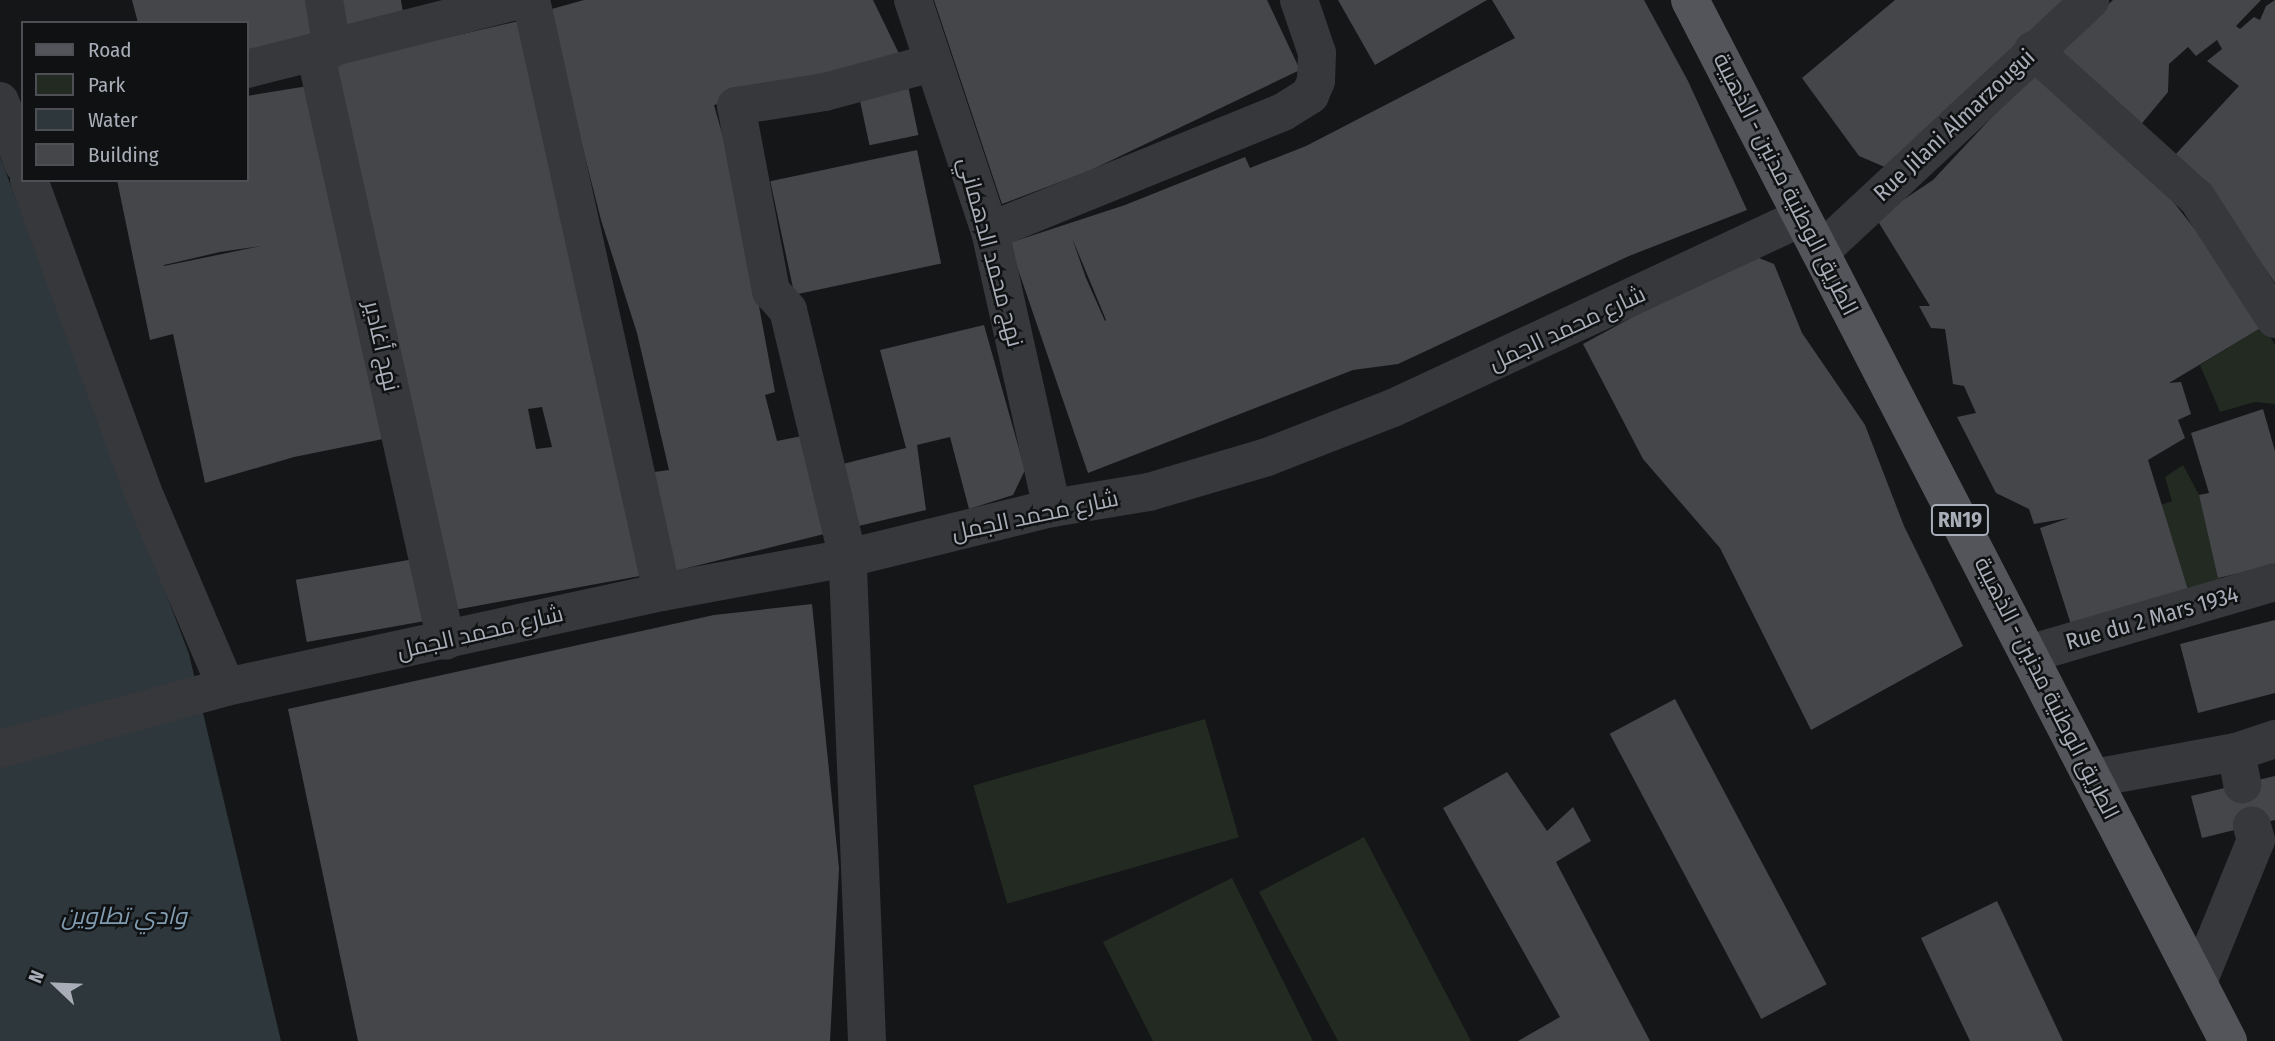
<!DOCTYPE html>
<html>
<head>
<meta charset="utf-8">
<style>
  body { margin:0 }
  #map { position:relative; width:2275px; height:1041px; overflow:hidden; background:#151617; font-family:"Fira Sans Condensed",Cairo,sans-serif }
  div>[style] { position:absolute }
  .green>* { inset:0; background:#222a22; transform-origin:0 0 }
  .water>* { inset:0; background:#2e373c }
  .building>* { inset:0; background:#44464a; transform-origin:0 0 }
  .minor>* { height:38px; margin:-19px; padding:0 19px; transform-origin:19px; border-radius:19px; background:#37383c }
  .major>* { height:38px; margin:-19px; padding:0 19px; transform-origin:19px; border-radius:19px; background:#53555b }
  span { translate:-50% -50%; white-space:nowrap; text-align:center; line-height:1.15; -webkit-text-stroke:5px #101112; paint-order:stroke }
  .shield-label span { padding:2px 5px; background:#101112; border:2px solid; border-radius:5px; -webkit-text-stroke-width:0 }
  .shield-label { font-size:21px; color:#a8adb7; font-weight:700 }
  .street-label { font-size:23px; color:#a8adb7 }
  .water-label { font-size:24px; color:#819cb0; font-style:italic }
  .legend { position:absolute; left:21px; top:21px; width:228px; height:161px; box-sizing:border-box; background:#101112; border:2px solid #4d4f54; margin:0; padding:9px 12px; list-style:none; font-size:21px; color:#a8adb7 }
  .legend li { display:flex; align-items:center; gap:14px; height:35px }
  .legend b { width:35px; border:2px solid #4d4f54 }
  .north { position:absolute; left:21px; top:950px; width:70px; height:70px; -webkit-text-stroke:5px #101112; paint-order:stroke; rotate:293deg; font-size:19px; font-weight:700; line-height:28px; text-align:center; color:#a8adb7 }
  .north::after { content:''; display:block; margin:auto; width:24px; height:32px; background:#a8adb7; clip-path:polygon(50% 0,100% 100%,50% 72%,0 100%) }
</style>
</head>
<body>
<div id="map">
  <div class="green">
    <div style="clip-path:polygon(2264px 326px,2275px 345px,2275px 404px,2255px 402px,2220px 412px,2200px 365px)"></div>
    <div style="clip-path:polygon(2183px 465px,2199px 495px,2221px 584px,2189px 593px,2161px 505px,2172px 501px,2165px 477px)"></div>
    <div style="left:1205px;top:719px;width:123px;height:241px;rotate:74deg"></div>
    <div style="clip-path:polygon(1364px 837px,1471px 1041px,1338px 1041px,1259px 892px)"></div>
    <div style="clip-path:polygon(1232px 878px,1313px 1041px,1153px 1041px,1103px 942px)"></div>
  </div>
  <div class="water">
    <div style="clip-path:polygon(0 157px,189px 654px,281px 1041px,0 1041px)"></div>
  </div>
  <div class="building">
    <div style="clip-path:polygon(132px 0,315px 0,321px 33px,247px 50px,247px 23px,138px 23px)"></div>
    <div style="clip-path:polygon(334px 0,401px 0,403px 12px,338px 27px)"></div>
    <div style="clip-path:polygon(584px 0,873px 0,904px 64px,714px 105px,736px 183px,775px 392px,765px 395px,777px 441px,807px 435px,828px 533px,671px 572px,647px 473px,669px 470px,637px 333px,601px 220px,548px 10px)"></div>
    <div style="clip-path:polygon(934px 0,1267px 0,1300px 70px,1089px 171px,1002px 204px)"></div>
    <div style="clip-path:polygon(1338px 0,1487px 0,1375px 65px)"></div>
    <div style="clip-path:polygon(evenodd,1492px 0,1644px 0,1688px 81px,1747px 210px,1629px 256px,1398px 364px,1353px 370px,1088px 473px,1009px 243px,1125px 205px,1245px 157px,1250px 168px,1306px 146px,1515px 38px,1492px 0,1072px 238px,1106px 320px,1105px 321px,1086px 278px,1072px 238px)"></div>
    <div style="clip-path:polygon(1895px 0,2068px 0,1887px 168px,1859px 156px,1802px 78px)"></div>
    <div style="clip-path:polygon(2113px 0,2261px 0,2236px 26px,2240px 29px,2254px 17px,2260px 20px,2266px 6px,2275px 0,2275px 283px,2231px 220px,2175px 155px,2239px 86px,2207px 61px,2222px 49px,2217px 40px,2196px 56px,2188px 47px,2169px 64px,2168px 92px,2138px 128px,2055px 53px)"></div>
    <div style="clip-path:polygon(evenodd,519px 21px,640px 576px,449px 611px,336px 63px,519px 21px,542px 407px,552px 447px,536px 449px,528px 409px,542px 407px)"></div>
    <div style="clip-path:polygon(2038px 68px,2160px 185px,2269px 323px,2169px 383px,2181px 382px,2191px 414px,2178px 420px,2185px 438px,2148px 460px,2189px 593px,2074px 634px,2040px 528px,2069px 518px,2034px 524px,2029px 509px,1996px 493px,1957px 417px,1976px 413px,1964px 386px,1953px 384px,1945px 329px,1931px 328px,1919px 306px,1930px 306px,1876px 218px,1933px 180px)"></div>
    <div style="clip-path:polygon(evenodd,308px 86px,388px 438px,294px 457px,205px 483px,173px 334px,150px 340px,117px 180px,247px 180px,247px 96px,308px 86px,261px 246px,164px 266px,164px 265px,220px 252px,261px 246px)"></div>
    <div style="left:908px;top:86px;width:50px;height:50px;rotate:78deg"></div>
    <div style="left:917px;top:150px;width:116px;height:150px;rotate:78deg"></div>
    <div style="clip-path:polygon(1749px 254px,1774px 264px,1802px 333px,1865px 425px,1904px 526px,1963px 646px,1811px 730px,1720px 548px,1643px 459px,1583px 344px)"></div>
    <div style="clip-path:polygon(984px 325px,1025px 470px,1013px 495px,969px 509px,950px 437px,917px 445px,926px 510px,846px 529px,831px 467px,906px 448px,880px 350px)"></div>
    <div style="clip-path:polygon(2263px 409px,2275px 451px,2275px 565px,2218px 578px,2199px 495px,2209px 493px,2191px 433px)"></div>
    <div style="left:414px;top:559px;width:63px;height:120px;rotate:80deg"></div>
    <div style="clip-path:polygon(812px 604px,839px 868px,830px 1041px,358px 1041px,288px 709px,714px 615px)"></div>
    <div style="clip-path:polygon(2275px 620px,2275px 693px,2198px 713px,2180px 644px)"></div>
    <div style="left:1675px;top:699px;width:323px;height:74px;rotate:62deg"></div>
    <div style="clip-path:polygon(1507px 772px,1547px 831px,1573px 807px,1591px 841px,1556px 862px,1650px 1041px,1518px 1041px,1560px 1017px,1443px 808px)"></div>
    <div style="clip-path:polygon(2275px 776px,2275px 820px,2202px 838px,2191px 796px)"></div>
    <div style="clip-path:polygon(1997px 901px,2063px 1041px,1970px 1041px,1921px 938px)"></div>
  </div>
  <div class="minor">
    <div style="left:324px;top:0;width:49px;rotate:80.5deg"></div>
    <div style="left:531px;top:0;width:606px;rotate:77.52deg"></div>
    <div style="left:913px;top:0;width:243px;rotate:71.6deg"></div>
    <div style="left:990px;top:231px;width:284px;rotate:77.4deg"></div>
    <div style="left:2033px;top:50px;width:221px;rotate:42.1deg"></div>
    <div style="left:2197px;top:198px;width:144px;rotate:57.2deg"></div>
    <div style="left:315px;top:52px;width:603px;rotate:77.46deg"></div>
    <div style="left:247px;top:69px;width:282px;rotate:-14.2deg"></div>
    <div style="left:0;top:101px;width:67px;rotate:69.9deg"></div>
    <div style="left:29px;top:180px;width:340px;rotate:69.9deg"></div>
    <div style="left:146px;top:499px;width:204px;rotate:66.9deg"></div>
    <div style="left:990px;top:231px;width:316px;rotate:-22.1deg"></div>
    <div style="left:1283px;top:112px;width:32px;rotate:-32deg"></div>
    <div style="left:1310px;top:95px;width:15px;rotate:-67deg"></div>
    <div style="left:1316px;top:81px;width:28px;rotate:-88deg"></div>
    <div style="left:1317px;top:53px;width:56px;rotate:-108.8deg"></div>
    <div style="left:1821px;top:251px;width:368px;rotate:-43deg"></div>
    <div style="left:2029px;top:654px;width:256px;rotate:-16.3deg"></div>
    <div style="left:0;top:749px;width:234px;rotate:-15.3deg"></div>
    <div style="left:226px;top:687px;width:446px;rotate:-12.3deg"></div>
    <div style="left:662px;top:592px;width:189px;rotate:-10.4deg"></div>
    <div style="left:848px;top:558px;width:210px;rotate:-13.8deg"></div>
    <div style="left:1052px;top:508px;width:98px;rotate:-9.4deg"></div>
    <div style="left:1149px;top:492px;width:123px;rotate:-16.5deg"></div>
    <div style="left:1267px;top:457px;width:135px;rotate:-21.3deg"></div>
    <div style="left:1393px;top:408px;width:451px;rotate:-25deg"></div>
    <div style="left:2236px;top:752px;width:41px;rotate:-18.4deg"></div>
    <div style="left:2094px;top:778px;width:144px;rotate:-10.4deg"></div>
    <div style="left:2236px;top:752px;width:33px;rotate:79deg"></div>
    <div style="left:2198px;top:982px;width:153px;rotate:-67.8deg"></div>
    <div style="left:2256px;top:840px;width:15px;rotate:-106deg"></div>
    <div style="left:867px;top:1041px;width:483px;rotate:-92.3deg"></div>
    <div style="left:848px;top:558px;width:255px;rotate:-103.6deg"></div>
    <div style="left:788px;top:310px;width:25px;rotate:-132deg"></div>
    <div style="left:771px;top:291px;width:188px;rotate:-100.7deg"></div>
    <div style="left:736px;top:106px;width:90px;rotate:-8.9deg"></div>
    <div style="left:825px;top:92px;width:111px;rotate:-15.2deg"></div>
  </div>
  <div class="major">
    <div style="left:1690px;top:0;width:1172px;rotate:62.67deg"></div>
  </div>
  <div class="shield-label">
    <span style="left:1960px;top:520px">RN19</span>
  </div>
  <div class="street-label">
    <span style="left:1954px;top:125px;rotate:-43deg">Rue Jilani Almarzougui</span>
    <span style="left:1786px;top:184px;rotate:63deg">الطريق الوطنية مدنين - الذهيبة</span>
    <span style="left:991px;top:252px;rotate:75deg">نهج محمد الدهماني</span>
    <span style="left:1567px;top:328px;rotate:-25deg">شارع محمد الجمل</span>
    <span style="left:382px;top:346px;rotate:77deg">نهج أغادير</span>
    <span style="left:1035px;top:515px;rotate:-12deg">شارع محمد الجمل</span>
    <span style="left:2152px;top:618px;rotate:-16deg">Rue du 2 Mars 1934</span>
    <span style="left:480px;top:632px;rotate:-13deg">شارع محمد الجمل</span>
    <span style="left:2047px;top:688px;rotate:63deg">الطريق الوطنية مدنين - الذهيبة</span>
  </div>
  <div class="water-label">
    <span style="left:124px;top:917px">وادي تطاوين</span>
  </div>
  <ul class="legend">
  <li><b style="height:9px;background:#53555b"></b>Road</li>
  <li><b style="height:19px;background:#222a22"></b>Park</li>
  <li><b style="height:19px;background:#2e373c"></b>Water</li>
  <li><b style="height:19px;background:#44464a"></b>Building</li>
  </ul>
  <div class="north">N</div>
</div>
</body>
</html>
